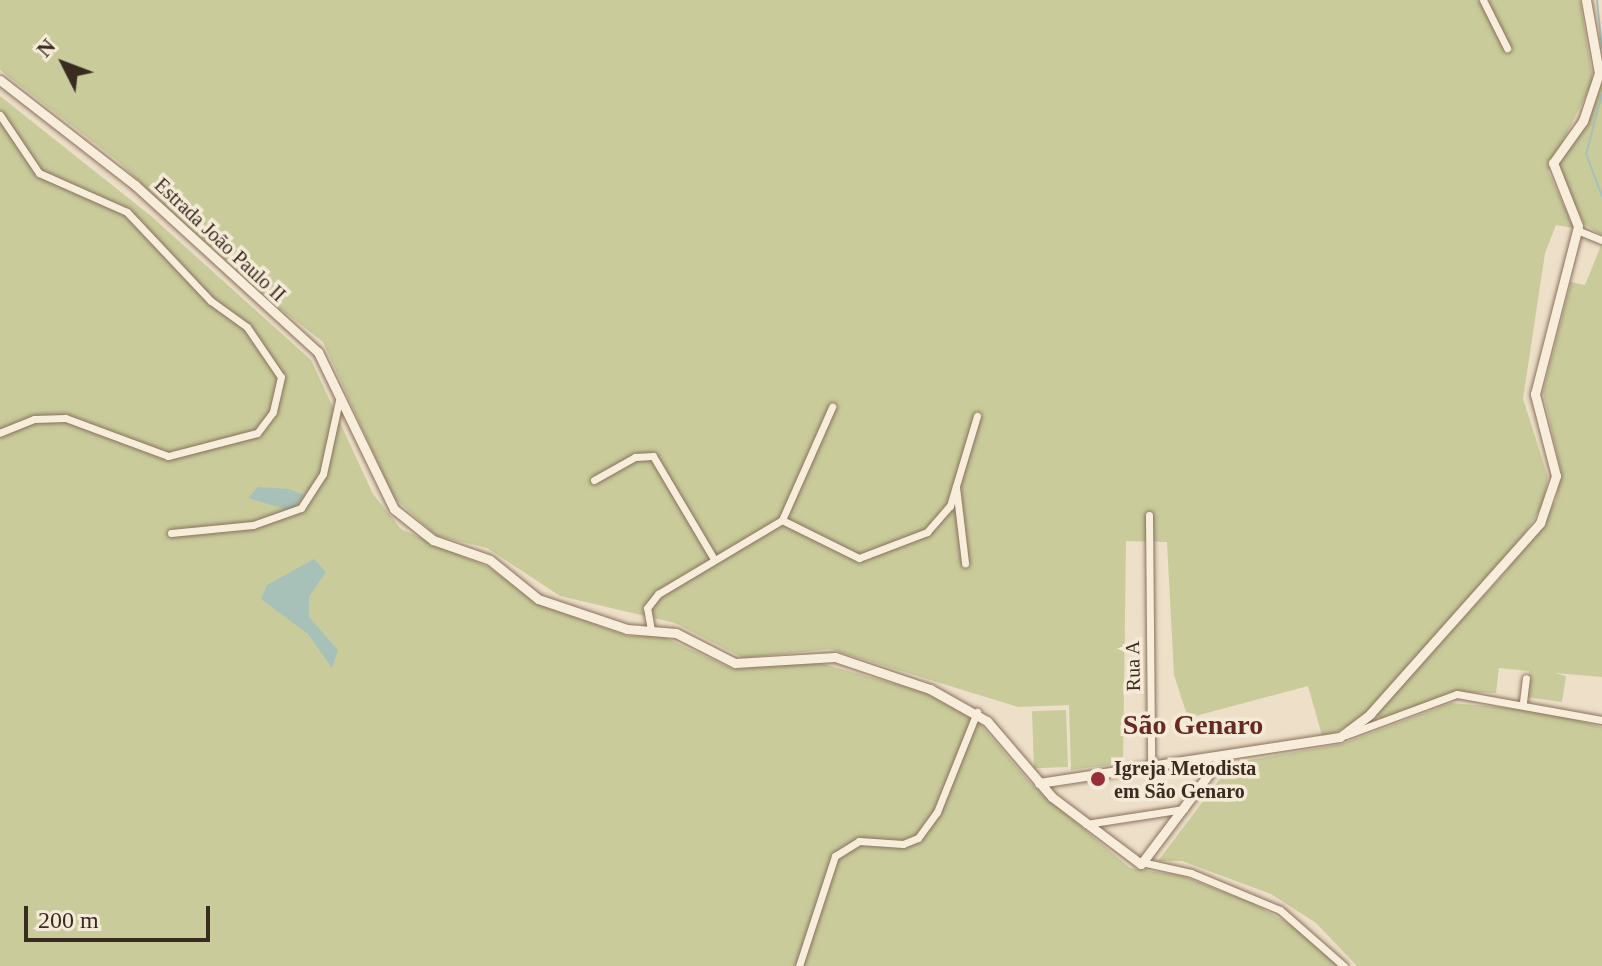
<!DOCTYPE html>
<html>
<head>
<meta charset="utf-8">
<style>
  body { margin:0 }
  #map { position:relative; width:1602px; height:966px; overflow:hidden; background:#eddfc8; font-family:"Times New Roman",serif }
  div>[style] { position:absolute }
  .green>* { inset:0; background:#c9cb9b; transform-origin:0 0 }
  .water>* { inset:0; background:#a8c1b8 }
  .stream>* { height:2px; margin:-1px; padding:0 1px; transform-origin:1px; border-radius:1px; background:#a8c1b8 }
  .roads { filter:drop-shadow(0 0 2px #89715d) drop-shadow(0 0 2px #89715d) }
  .minor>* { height:7px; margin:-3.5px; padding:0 3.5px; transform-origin:3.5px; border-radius:3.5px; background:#f8eddb }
  .tertiary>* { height:9px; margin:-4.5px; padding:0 4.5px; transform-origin:4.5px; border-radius:4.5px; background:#f8eddb }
  .dots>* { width:22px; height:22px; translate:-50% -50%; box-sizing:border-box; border:4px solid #f5ead7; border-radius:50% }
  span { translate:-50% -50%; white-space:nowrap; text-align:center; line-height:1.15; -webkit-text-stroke:7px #f5ead7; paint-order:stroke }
  .street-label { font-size:20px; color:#3a2b20 }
  .poi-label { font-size:20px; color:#3a2b20; font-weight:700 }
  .left { translate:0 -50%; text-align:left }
  .district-label { font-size:28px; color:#652a21; font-weight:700 }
  .north { position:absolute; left:24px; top:24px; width:80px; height:80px; -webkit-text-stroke:6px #f5ead7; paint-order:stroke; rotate:312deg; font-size:22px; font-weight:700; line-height:32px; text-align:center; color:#3a2b20 }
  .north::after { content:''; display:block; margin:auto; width:28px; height:36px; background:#3a2b20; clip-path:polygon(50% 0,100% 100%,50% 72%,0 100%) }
  .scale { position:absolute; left:24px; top:906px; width:186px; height:36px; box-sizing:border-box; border:4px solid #3a2b20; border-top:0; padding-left:10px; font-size:24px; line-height:28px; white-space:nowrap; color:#3a2b20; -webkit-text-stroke:6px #f5ead7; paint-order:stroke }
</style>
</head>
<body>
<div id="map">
  <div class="green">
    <div style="clip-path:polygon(0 0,1580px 0,1593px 81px,1548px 171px,1574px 228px,1556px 225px,1545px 253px,1523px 399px,1548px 477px,1543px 504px,1523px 536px,1361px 719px,1323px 739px,1308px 686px,1188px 718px,1174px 675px,1167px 542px,1126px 541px,1123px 763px,1071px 770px,1069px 705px,1018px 707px,830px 649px,743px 658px,675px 623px,560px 596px,487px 548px,437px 536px,394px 498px,323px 342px,237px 275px,119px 162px,0 70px)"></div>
    <div style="clip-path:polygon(1602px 79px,1602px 235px,1584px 224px,1556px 164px,1591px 115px)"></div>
    <div style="clip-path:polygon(0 96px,151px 216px,311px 360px,373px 494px,401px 529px,490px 568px,543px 606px,628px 636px,662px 636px,732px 669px,816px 662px,924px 692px,979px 723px,1032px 785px,1130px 868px,1182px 876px,1254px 904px,1307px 934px,1337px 966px,0 966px)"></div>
    <div style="clip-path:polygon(1602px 243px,1602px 677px,1555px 673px,1566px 676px,1562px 702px,1526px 697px,1529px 671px,1499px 668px,1496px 693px,1452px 692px,1382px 720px,1375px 713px,1505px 573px,1556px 501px,1561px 471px,1543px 392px,1571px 282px,1585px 285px)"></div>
    <div style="clip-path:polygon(1451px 703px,1543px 711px,1602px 727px,1602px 966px,1357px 966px,1316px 923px,1271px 894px,1182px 861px,1158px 861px,1232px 763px,1342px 744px)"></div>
    <div style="left:1066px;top:710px;width:57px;height:34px;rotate:88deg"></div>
  </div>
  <div class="water">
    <div style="clip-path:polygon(258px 487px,289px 489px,304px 495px,291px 511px,248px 498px)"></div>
    <div style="clip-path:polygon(314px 559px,326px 572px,309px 597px,309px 617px,338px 650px,332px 668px,308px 634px,261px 599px,267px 585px)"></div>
  </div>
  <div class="stream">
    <div style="left:1597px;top:0;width:49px;rotate:84.2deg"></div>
    <div style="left:1602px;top:95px;width:61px;rotate:105.2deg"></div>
    <div style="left:1586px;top:154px;width:45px;rotate:69.1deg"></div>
  </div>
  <div class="roads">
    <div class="minor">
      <div style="left:1483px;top:0;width:54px;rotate:63.4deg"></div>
      <div style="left:0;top:115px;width:70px;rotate:56.1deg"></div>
      <div style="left:39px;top:173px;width:96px;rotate:23.9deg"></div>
      <div style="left:127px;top:212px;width:122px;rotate:46.7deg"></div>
      <div style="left:211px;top:301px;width:44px;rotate:35.8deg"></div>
      <div style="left:247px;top:327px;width:60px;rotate:55.8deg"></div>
      <div style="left:281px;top:377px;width:36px;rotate:103deg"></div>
      <div style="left:273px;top:412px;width:26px;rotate:127deg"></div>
      <div style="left:257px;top:433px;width:92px;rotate:165.5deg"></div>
      <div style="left:168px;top:456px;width:110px;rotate:-159.7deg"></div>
      <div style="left:65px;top:418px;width:31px;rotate:178deg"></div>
      <div style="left:34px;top:419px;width:37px;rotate:158deg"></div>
      <div style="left:1577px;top:230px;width:27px;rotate:22deg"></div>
      <div style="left:594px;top:480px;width:47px;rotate:-29.3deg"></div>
      <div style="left:635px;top:457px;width:18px;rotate:-3deg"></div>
      <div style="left:653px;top:456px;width:120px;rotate:59.4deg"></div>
      <div style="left:956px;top:487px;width:77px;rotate:83.2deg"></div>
      <div style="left:1149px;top:515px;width:252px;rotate:89.5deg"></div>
      <div style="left:782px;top:520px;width:86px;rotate:26.3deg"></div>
      <div style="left:859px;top:558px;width:73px;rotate:-20.9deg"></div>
      <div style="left:927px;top:532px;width:35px;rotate:-49deg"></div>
      <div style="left:950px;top:506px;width:94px;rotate:-73.3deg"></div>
      <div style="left:171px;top:533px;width:82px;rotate:-5.6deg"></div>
      <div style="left:253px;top:525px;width:51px;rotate:-19.5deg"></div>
      <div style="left:301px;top:508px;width:40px;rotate:-57.1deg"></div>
      <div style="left:323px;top:474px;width:80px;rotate:-77.7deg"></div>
      <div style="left:651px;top:630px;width:22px;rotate:-100deg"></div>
      <div style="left:647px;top:608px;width:18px;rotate:-52deg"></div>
      <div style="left:658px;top:594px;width:144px;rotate:-30.8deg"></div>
      <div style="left:782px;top:520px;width:124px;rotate:-66.1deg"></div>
      <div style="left:1523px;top:702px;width:24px;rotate:-83deg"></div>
      <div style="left:1346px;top:735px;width:118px;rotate:-20.3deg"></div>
      <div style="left:1457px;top:694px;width:147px;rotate:10.2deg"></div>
      <div style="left:1086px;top:824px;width:99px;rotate:-8.7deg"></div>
      <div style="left:1146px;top:863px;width:46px;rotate:12.5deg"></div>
      <div style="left:1191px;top:873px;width:96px;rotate:22.6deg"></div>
      <div style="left:1280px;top:910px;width:85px;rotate:41.2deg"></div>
      <div style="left:799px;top:966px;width:116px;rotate:-71.9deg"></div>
      <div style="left:835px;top:856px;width:28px;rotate:-32deg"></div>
      <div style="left:859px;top:841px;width:44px;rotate:3.9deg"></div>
      <div style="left:903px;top:844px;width:16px;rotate:-22deg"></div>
      <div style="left:918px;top:838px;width:32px;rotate:-54deg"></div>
      <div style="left:937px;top:812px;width:108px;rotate:-68.2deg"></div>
    </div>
    <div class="tertiary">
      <div style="left:0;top:80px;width:171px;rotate:37.9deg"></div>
      <div style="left:135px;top:185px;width:248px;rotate:42.4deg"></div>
      <div style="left:318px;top:352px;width:174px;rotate:64.2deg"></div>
      <div style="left:394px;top:509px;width:50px;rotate:38.5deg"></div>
      <div style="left:433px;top:540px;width:60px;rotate:19.3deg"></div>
      <div style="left:490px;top:560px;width:62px;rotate:39.1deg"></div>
      <div style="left:538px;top:599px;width:94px;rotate:18.6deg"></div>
      <div style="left:627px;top:629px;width:49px;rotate:4.7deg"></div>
      <div style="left:676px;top:633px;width:66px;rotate:27deg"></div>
      <div style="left:735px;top:663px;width:100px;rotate:-3.4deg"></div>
      <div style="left:835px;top:657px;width:100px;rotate:18.6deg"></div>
      <div style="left:930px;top:689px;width:65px;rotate:29.3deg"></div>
      <div style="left:987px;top:721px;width:100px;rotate:49.5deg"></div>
      <div style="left:1052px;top:797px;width:111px;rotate:37deg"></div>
      <div style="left:1141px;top:864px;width:131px;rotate:-53deg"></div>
      <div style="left:1039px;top:783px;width:304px;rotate:-8.7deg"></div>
      <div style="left:1340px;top:737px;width:38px;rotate:-37deg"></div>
      <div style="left:1370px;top:714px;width:256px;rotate:-48.3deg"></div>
      <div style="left:1540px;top:523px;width:50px;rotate:-71.2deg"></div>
      <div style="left:1556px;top:476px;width:85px;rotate:-104.4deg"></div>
      <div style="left:1535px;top:394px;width:173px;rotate:-75.6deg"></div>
      <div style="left:1578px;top:226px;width:68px;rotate:-111.6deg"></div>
      <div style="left:1553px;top:163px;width:52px;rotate:-54.5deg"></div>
      <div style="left:1583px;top:121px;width:51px;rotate:-71.6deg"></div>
      <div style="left:1599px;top:73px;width:74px;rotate:-100.1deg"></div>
    </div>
  </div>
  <div class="dots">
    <div style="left:1098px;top:779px;background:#962f37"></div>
  </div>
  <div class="street-label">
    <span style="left:220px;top:240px;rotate:43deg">Estrada João Paulo II</span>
    <span style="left:1133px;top:666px;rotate:-91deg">Rua A</span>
  </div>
  <div class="poi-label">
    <span class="left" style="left:1114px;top:780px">Igreja Metodista<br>em São Genaro</span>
  </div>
  <div class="district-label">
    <span style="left:1193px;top:725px">São Genaro</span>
  </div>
  <div class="north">N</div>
  <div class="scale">200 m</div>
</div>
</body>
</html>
